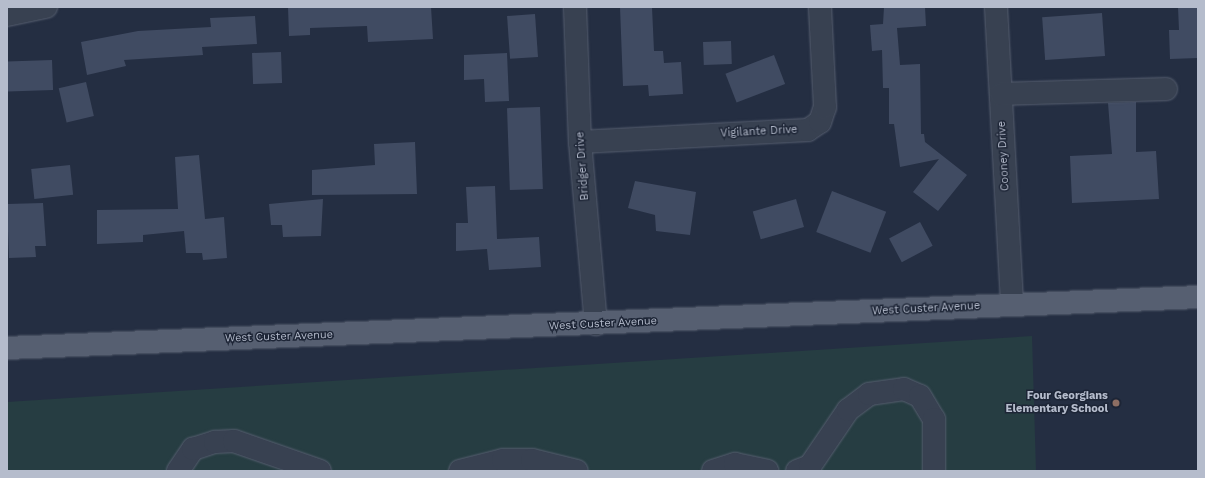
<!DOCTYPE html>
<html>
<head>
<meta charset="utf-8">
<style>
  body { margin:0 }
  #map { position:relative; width:1205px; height:478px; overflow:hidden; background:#242e42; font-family:"Work Sans",sans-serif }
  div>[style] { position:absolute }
  .green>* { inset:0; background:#263d42 }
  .building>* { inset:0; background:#404b62; transform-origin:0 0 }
  .roads { filter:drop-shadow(0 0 1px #565e6f) drop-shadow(0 0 1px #565e6f) }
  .minor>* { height:22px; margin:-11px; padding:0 11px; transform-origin:11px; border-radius:11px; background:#384151 }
  .major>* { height:22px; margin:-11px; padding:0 11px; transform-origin:11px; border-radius:11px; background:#565f71 }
  .dots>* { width:11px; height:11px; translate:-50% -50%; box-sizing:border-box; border:2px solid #1d2536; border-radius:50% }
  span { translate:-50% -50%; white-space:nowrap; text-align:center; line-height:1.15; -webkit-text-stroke:3px #1d2536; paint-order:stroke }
  .street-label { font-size:11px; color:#b5bccc }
  .poi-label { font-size:11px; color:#b5bccc; font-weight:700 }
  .right { translate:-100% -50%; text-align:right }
  .frame { position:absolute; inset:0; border:8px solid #b5bccc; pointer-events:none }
</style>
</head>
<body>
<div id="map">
  <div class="green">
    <div style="clip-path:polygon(1032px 336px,1036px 471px,7px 471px,7px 402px)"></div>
  </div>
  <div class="building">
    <div style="clip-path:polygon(288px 7px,431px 7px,433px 39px,368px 42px,367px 26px,310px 28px,310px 35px,289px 36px)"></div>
    <div style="clip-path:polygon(620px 7px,652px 7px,654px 51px,663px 51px,664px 63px,681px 62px,683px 94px,649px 96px,648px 85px,623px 86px)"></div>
    <div style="clip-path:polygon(884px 7px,925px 7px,926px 26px,897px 28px,900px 65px,920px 64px,921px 134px,924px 134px,925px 142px,967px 175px,938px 211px,913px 192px,939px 159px,900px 167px,894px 124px,889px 124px,889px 88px,883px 88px,882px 50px,872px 51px,870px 25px,883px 24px)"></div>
    <div style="clip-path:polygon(1178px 7px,1198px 7px,1198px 58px,1170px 59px,1169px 30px,1179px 30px)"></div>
    <div style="left:1102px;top:13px;width:43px;height:60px;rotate:86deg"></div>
    <div style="left:535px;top:14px;width:43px;height:28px;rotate:86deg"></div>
    <div style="clip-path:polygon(255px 16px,257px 44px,202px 47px,203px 55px,124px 60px,126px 66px,87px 75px,81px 42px,138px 31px,211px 27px,210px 18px)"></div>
    <div style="left:731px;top:41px;width:23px;height:28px;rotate:88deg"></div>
    <div style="left:281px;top:52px;width:31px;height:29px;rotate:88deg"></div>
    <div style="clip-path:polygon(507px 53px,509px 101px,485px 102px,484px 79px,464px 80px,464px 55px)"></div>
    <div style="left:774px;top:55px;width:31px;height:52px;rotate:69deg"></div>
    <div style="left:52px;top:60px;width:30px;height:45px;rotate:88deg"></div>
    <div style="left:86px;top:82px;width:35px;height:28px;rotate:77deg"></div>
    <div style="clip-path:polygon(1136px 102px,1136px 152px,1156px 151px,1159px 199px,1072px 203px,1070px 156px,1112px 154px,1108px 103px)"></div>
    <div style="left:540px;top:107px;width:82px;height:33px;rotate:88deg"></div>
    <div style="clip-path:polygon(415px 142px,417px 194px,312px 195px,312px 170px,375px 165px,374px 144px)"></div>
    <div style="clip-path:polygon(199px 155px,205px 219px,224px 217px,227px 258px,203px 260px,202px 253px,186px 253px,184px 231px,143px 235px,143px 242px,97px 244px,97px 210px,178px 209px,175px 157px)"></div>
    <div style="left:70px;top:165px;width:30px;height:39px;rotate:84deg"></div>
    <div style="clip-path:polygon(635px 181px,696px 192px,690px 235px,656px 231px,655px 215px,628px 208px)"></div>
    <div style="clip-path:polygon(495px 186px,497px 239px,539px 237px,541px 267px,489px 270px,487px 249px,456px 251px,456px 223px,468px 223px,466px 187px)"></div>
    <div style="left:832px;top:191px;width:58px;height:44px;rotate:21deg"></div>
    <div style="clip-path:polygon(323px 199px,321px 236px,283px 237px,282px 225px,271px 225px,269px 204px)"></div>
    <div style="left:796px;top:199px;width:29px;height:45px;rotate:74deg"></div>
    <div style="clip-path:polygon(43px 203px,46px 246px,35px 246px,36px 257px,9px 258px,7px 204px)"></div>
    <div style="left:920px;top:222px;width:27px;height:35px;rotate:62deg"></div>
  </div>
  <div class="roads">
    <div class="minor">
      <div style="left:575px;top:7px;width:135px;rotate:87.9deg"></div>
      <div style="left:580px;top:142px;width:183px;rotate:85deg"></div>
      <div style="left:996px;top:7px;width:298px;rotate:86.9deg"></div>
      <div style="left:7px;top:15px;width:40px;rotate:-12deg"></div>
      <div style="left:1001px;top:94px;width:165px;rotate:-1.7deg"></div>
      <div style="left:580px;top:142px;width:228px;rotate:-3deg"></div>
      <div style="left:808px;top:130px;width:14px;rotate:-34deg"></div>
      <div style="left:820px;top:122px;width:16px;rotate:-72deg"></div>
      <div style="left:825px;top:107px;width:100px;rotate:-92.9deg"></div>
      <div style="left:178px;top:471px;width:27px;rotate:-56deg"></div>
      <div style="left:193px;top:449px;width:23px;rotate:-18deg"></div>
      <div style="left:215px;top:442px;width:19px;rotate:-3deg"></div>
      <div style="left:234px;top:441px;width:91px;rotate:19.2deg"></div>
      <div style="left:460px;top:471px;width:44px;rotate:-14.3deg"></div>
      <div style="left:503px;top:460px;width:29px"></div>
      <div style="left:532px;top:460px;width:46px;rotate:13.7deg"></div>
      <div style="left:713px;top:471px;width:23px;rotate:-18deg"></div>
      <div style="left:735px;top:464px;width:33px;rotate:12deg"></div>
      <div style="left:797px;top:471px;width:14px;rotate:-21deg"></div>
      <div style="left:810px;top:466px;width:68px;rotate:-55.8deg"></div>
      <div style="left:848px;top:410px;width:26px;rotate:-37deg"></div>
      <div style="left:869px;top:394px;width:35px;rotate:-8deg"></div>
      <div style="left:904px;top:389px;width:17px;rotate:24deg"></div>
      <div style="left:920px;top:396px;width:27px;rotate:59deg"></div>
      <div style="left:934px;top:419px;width:52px;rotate:90deg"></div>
    </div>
    <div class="major">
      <div style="left:7px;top:348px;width:1192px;rotate:-2.45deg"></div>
    </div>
  </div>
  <div class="dots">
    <div style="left:1116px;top:403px;background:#8d6e63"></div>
  </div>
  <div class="street-label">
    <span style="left:759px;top:132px;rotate:-3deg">Vigilante Drive</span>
    <span style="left:1004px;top:156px;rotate:-93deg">Cooney Drive</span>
    <span style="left:583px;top:166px;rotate:-94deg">Bridger Drive</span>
    <span style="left:926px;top:309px;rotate:-3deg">West Custer Avenue</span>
    <span style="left:603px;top:324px;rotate:-3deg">West Custer Avenue</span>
    <span style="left:279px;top:337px;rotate:-2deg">West Custer Avenue</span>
  </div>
  <div class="poi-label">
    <span class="right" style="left:1108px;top:403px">Four Georgians<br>Elementary School</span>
  </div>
  <div class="frame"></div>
</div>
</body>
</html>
